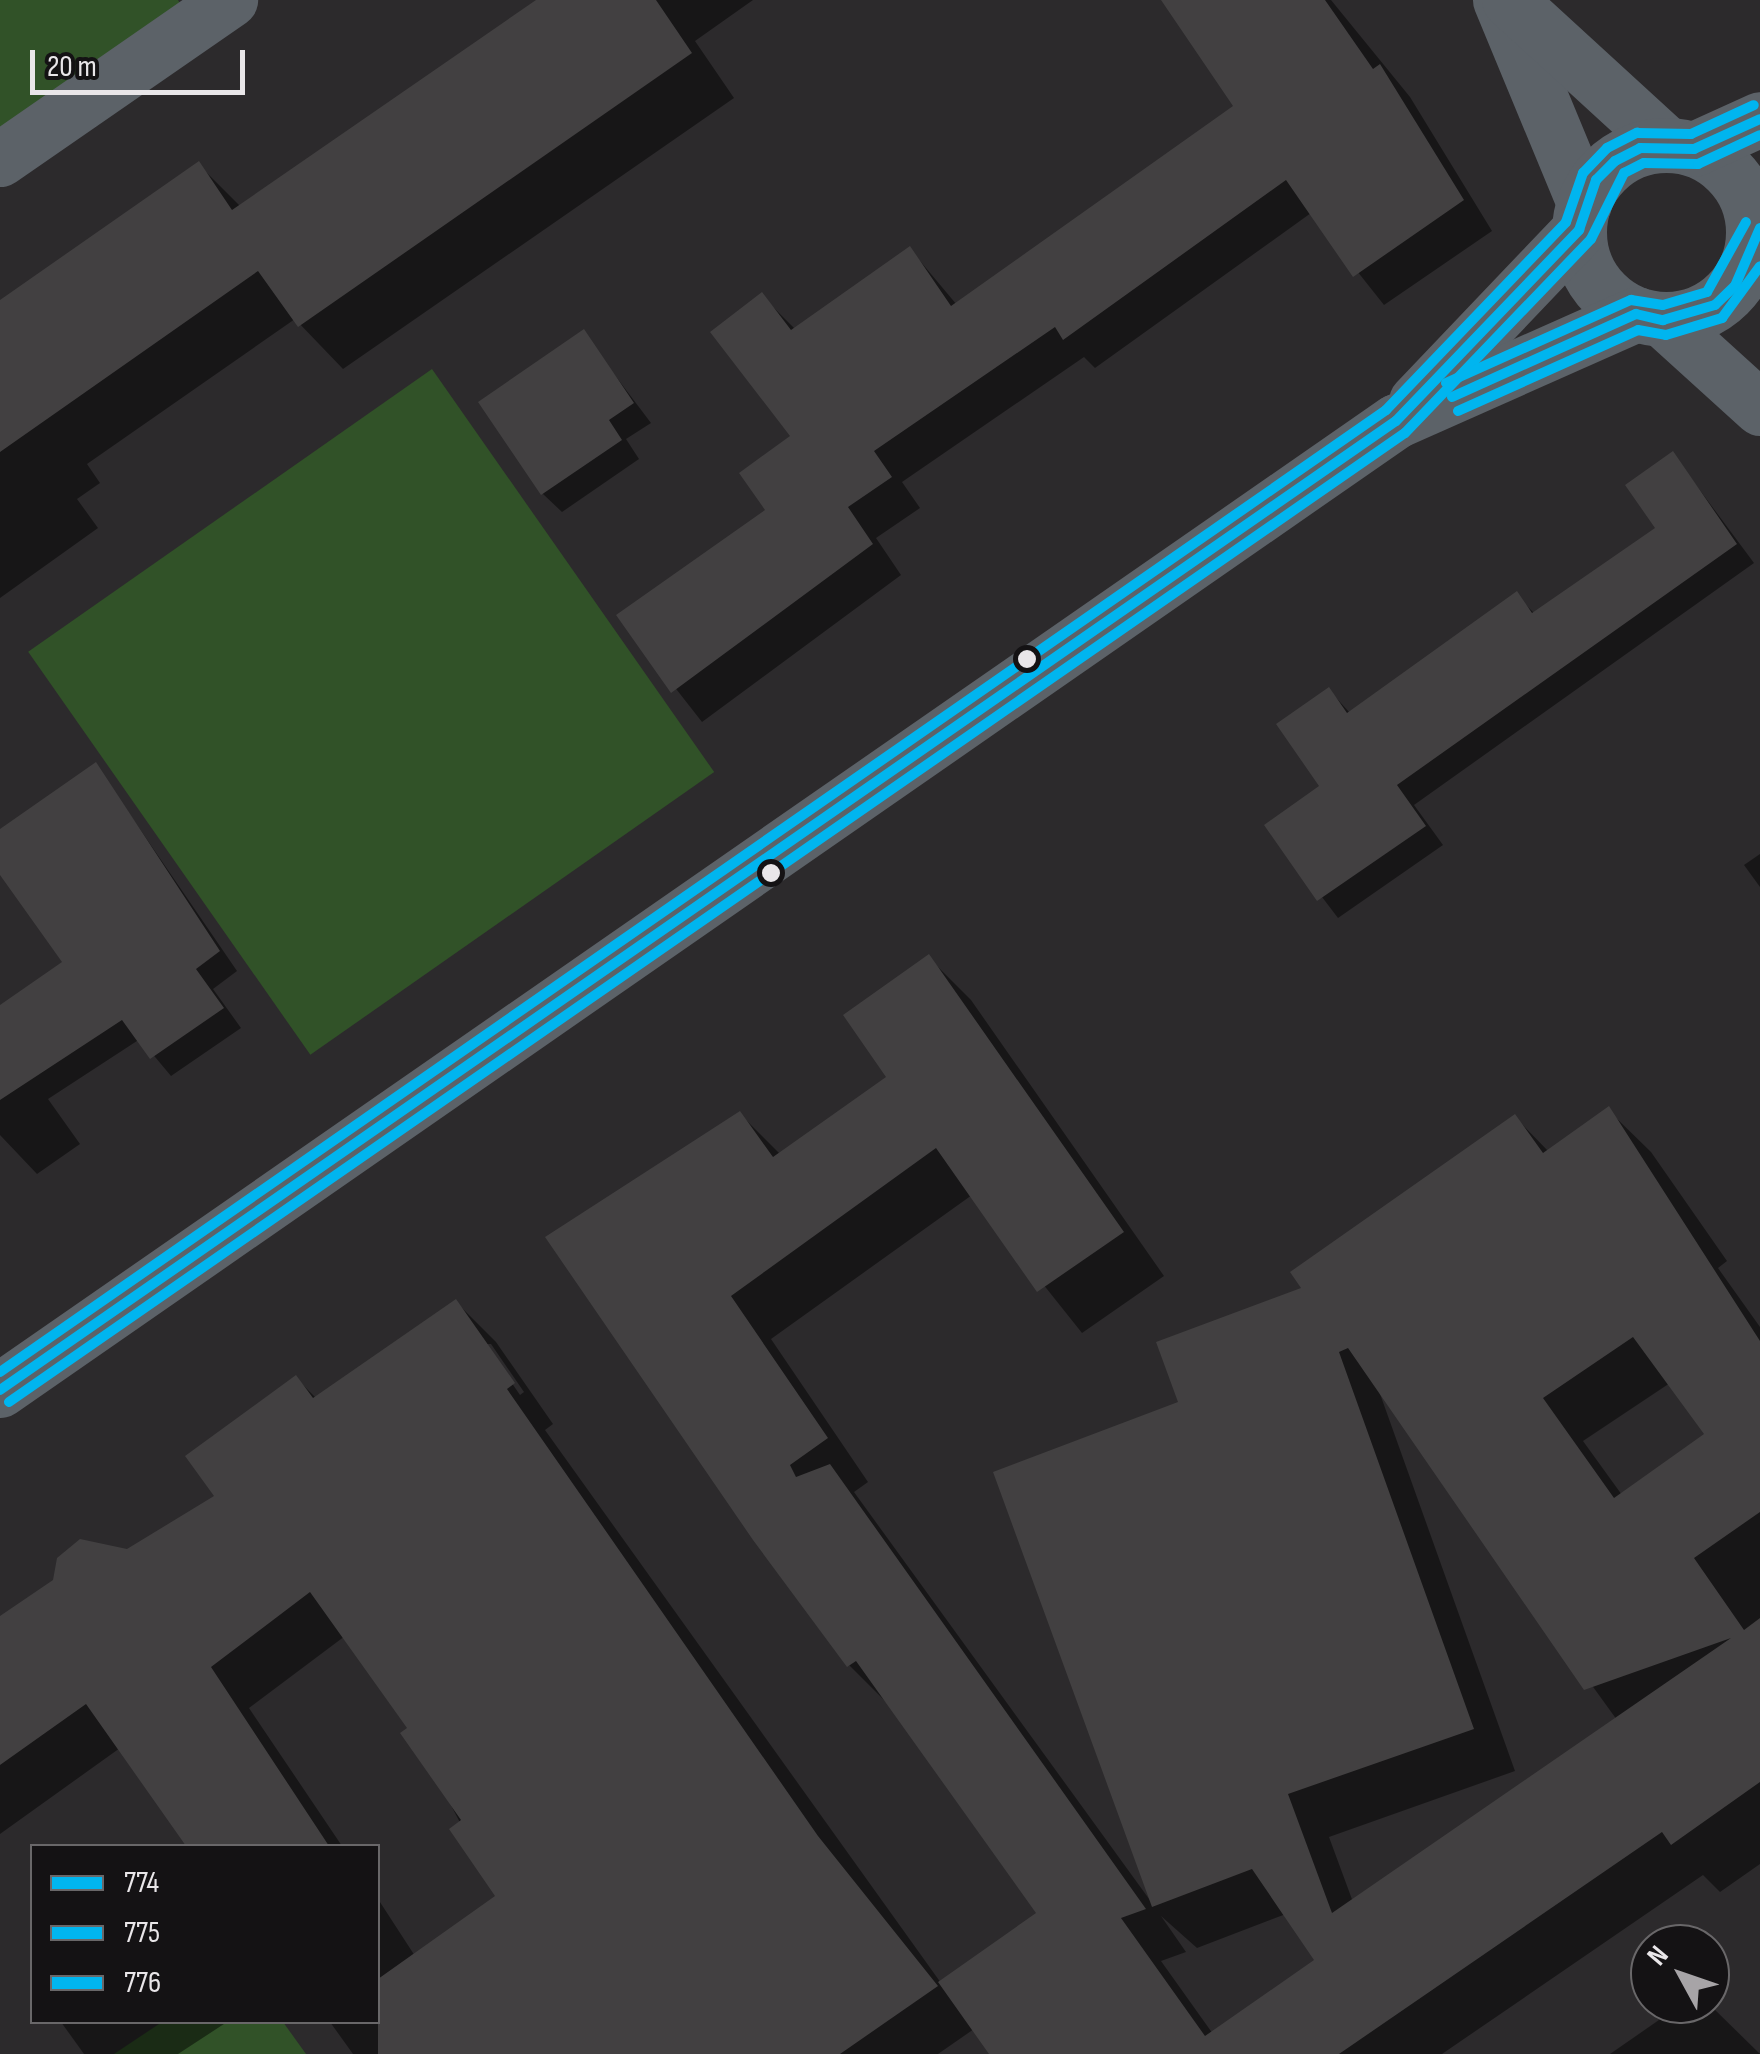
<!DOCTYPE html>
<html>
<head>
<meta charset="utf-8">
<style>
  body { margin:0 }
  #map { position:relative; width:1760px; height:2054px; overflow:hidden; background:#2c2a2c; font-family:"Sofia Sans Condensed",sans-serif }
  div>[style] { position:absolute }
  .green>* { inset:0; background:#315228; transform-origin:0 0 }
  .shadow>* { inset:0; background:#0007 }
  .building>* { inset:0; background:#424041 }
  .minor>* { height:55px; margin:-27.5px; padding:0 27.5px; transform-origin:27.5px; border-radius:27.5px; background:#5c6268 }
  .minor>.ring { margin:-27.5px; padding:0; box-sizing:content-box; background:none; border:55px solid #5c6268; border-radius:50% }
  .bus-1>* { height:10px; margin:-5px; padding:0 5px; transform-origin:5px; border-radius:5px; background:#00b5ef }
  .bus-2>* { height:10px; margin:-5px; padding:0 5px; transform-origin:5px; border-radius:5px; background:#00b5ef }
  .bus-3>* { height:10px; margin:-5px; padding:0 5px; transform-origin:5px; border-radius:5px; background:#00b5ef }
  .dots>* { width:28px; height:28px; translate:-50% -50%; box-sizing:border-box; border:5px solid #141214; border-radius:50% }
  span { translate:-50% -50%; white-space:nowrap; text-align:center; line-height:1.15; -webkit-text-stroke:8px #141214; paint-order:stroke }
  .legend { position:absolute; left:30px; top:1844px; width:350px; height:180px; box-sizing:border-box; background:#141214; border:2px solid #696769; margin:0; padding:12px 18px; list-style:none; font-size:30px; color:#e9e6e9 }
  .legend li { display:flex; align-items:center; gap:20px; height:50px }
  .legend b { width:50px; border:2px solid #696769 }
  .north { position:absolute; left:1630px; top:1924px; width:100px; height:100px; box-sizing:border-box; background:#141214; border:2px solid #696769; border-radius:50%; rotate:310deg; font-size:28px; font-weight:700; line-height:40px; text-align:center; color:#e9e6e9 }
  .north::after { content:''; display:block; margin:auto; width:35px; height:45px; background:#a7a4a7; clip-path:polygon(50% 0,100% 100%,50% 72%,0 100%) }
  .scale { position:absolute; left:30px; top:50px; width:215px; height:45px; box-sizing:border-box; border:5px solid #e9e6e9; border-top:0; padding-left:12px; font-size:30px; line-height:35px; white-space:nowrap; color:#e9e6e9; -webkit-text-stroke:8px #141214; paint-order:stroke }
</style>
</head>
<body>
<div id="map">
  <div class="green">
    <div style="clip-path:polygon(0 0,178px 0,183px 8px,0 136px)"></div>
    <div style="left:432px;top:369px;width:492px;height:493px;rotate:55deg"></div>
    <div style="clip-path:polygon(162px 2022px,283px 2022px,306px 2054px,114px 2054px)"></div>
  </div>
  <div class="shadow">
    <div style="clip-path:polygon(539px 0,753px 0,695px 41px,734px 98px,343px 369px,295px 319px,87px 464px,100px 483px,77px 499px,98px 528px,0 598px,0 303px,198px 164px,241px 207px)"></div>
    <div style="clip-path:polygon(1164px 0,1331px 0,1410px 97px,1492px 231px,1384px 305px,1311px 213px,1095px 368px,1084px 357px,902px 482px,920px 508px,876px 538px,901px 575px,702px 722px,619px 616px,768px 511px,793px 437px,762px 296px,796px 330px,910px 249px,957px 305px,1237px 106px)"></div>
    <div style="clip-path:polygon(583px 333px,651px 423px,626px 439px,639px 459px,562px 512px,543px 494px)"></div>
    <div style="clip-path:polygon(1673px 454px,1754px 563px,1414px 805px,1443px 845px,1338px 918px,1268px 826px,1323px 786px,1329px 690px,1350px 713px,1516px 595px,1535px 614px,1659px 529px)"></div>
    <div style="clip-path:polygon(96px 765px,237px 971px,213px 989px,241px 1028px,171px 1076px,140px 1039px,48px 1099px,80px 1144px,37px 1174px,0 1135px,0 1007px,65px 963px,0 871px,0 833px)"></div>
    <div style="clip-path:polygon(1760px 854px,1760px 887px,1744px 865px)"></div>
    <div style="clip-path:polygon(evenodd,929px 958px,971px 1000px,1164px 1276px,1082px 1333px,972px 1195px,771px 1339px,868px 1482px,854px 1492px,1152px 1903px,1181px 1403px,1515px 1117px,1549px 1152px,1608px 1110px,1651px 1152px,1727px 1261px,1718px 1268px,1760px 1327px,1760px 1864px,1720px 1892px,1703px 1875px,1442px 2054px,992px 2054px,974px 2029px,938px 2054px,353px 2054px,330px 2022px,378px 2022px,378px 1899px,415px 1956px,499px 1897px,411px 1729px,345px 1636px,249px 1708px,342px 1846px,189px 1846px,120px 1748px,0 1834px,0 1651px,127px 1552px,218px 1497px,296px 1378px,317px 1399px,456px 1302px,496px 1342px,553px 1424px,545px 1430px,941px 1983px,1039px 1914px,893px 1709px,849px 1665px,548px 1238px,740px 1114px,780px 1154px,890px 1078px,929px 958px,485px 1344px,491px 1344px,524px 1392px,520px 1395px,485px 1344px,929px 958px,1670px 1383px,1707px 1435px,1622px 1495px,1583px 1441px,1670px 1383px,929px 958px,1379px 1391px,1617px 1720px,1353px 1902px,1329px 1837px,1515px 1771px,1379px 1391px,929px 958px,1286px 1914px,1318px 1960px,1213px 2034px,1161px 1961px,1186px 1952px,1161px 1916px,1197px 1948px,1286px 1914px)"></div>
    <div style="clip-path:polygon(1682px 2004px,1709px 2004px,1760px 2054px,1610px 2054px)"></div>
    <div style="clip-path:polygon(61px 2022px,227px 2022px,178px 2054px,84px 2054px)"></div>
  </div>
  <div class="building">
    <div style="clip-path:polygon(536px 0,656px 0,692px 53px,298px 327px,258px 271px,0 452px,0 300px,199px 161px,232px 210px)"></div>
    <div style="clip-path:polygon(1161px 0,1325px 0,1373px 69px,1380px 64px,1464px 200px,1353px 277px,1286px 180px,1063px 340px,1055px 327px,874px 451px,892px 477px,848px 507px,873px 544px,671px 693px,616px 615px,765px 510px,739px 473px,790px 436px,710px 332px,762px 292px,791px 330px,910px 246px,951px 306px,1233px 106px)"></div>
    <div style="clip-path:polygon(584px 329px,634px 403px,609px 420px,622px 440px,541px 495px,478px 402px)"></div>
    <div style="clip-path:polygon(1673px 451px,1737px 544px,1397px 785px,1426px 826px,1317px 901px,1264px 825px,1319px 786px,1276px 724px,1329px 687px,1347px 713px,1517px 591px,1532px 613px,1655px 528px,1625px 485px)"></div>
    <div style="clip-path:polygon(96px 762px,220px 951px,196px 969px,224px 1008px,150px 1059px,122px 1020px,0 1100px,0 1005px,62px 962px,0 875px,0 829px)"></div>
    <div style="clip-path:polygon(evenodd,929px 954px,1124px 1232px,1037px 1292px,936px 1148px,731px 1296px,828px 1438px,790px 1465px,796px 1477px,830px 1464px,1146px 1909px,1121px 1918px,1205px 2036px,1314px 1960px,1252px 1869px,1152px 1907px,993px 1472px,1178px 1402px,1156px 1342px,1301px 1288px,1290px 1272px,1515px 1114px,1543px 1153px,1609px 1106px,1760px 1341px,1760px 1512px,1694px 1558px,1744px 1630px,1760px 1618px,1760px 1782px,1671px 1845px,1662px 1832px,1339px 2054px,989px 2054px,938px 1982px,1036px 1913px,856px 1661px,847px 1667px,753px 1540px,545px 1237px,740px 1111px,773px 1157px,886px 1077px,843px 1015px,929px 954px,1633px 1337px,1704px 1434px,1614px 1498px,1543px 1398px,1633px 1337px,929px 954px,1348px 1348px,1584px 1690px,1731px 1638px,1332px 1913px,1288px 1794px,1474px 1729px,1339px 1352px,1348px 1348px)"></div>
    <div style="clip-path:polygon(456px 1299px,515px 1383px,507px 1389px,818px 1836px,938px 1986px,840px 2054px,378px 2054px,378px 1979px,495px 1896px,449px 1829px,461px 1820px,400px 1733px,407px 1728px,310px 1592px,211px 1667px,329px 1846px,186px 1846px,86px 1704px,0 1765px,0 1616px,53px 1580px,57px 1558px,80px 1539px,127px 1549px,214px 1496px,185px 1456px,296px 1375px,313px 1398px)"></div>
  </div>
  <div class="minor">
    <div style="left:1500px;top:0;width:220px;rotate:67.5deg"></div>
    <div style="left:1509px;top:0;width:214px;rotate:42.5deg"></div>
    <div class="ring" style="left:1579px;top:145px;width:119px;height:119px"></div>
    <div style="left:1694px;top:149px;width:72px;rotate:-24.4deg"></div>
    <div style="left:0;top:159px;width:280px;rotate:-34.7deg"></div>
    <div style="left:1663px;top:320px;width:131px;rotate:42.2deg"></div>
    <div style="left:1416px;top:401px;width:236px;rotate:-46.4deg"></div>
    <div style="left:0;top:1390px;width:1699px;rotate:-34.77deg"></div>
    <div style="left:1396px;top:421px;width:263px;rotate:-24deg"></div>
  </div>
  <div class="bus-1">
    <div style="left:1452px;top:397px;width:202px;rotate:-24.3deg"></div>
    <div style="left:1636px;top:314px;width:28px;rotate:13deg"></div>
    <div style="left:1663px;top:320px;width:54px;rotate:-16.1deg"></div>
    <div style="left:1715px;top:305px;width:28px;rotate:-44deg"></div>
    <div style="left:1735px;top:286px;width:63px;rotate:-66.7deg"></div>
    <div style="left:0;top:1390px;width:1699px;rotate:-34.77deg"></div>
    <div style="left:1396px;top:421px;width:265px;rotate:-46.2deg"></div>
    <div style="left:1579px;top:230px;width:53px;rotate:-71.2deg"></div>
    <div style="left:1596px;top:180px;width:27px;rotate:-45deg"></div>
    <div style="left:1615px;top:161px;width:28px;rotate:-27deg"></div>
    <div style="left:1640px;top:148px;width:54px;rotate:1.1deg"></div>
    <div style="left:1694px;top:149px;width:72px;rotate:-24.4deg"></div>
  </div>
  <div class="bus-2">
    <div style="left:1458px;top:411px;width:197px;rotate:-24.2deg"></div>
    <div style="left:1638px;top:330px;width:28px;rotate:10deg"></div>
    <div style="left:1666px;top:335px;width:59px;rotate:-16.9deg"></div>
    <div style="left:1722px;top:318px;width:64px;rotate:-53.8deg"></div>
    <div style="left:9px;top:1402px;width:1699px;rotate:-34.77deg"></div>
    <div style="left:1405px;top:433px;width:269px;rotate:-46.2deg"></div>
    <div style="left:1591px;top:239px;width:74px;rotate:-63.4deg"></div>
    <div style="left:1624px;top:173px;width:22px;rotate:-27deg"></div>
    <div style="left:1644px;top:163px;width:54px;rotate:1.1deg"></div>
    <div style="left:1698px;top:164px;width:68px;rotate:-25.1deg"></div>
  </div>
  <div class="bus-3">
    <div style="left:1446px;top:383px;width:203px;rotate:-24.2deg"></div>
    <div style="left:1631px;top:300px;width:32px;rotate:9deg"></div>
    <div style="left:1663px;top:305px;width:46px;rotate:-16.5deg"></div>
    <div style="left:1707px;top:292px;width:80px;rotate:-60.9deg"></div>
    <div style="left:0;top:1372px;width:1687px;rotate:-34.76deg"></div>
    <div style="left:1386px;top:410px;width:260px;rotate:-46.2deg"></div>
    <div style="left:1566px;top:222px;width:52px;rotate:-70.9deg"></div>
    <div style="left:1583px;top:173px;width:35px;rotate:-46deg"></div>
    <div style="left:1607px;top:148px;width:34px;rotate:-27deg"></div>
    <div style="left:1637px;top:133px;width:54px;rotate:1.1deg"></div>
    <div style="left:1691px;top:134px;width:69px;rotate:-24.7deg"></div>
  </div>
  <div class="dots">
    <div style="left:1027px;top:659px;background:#e9e6e9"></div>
    <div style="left:771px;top:873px;background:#e9e6e9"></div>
  </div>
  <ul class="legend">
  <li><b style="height:12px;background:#00b5ef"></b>774</li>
  <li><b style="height:12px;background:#00b5ef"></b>775</li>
  <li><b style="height:12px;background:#00b5ef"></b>776</li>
  </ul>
  <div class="north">N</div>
  <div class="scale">20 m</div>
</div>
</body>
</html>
